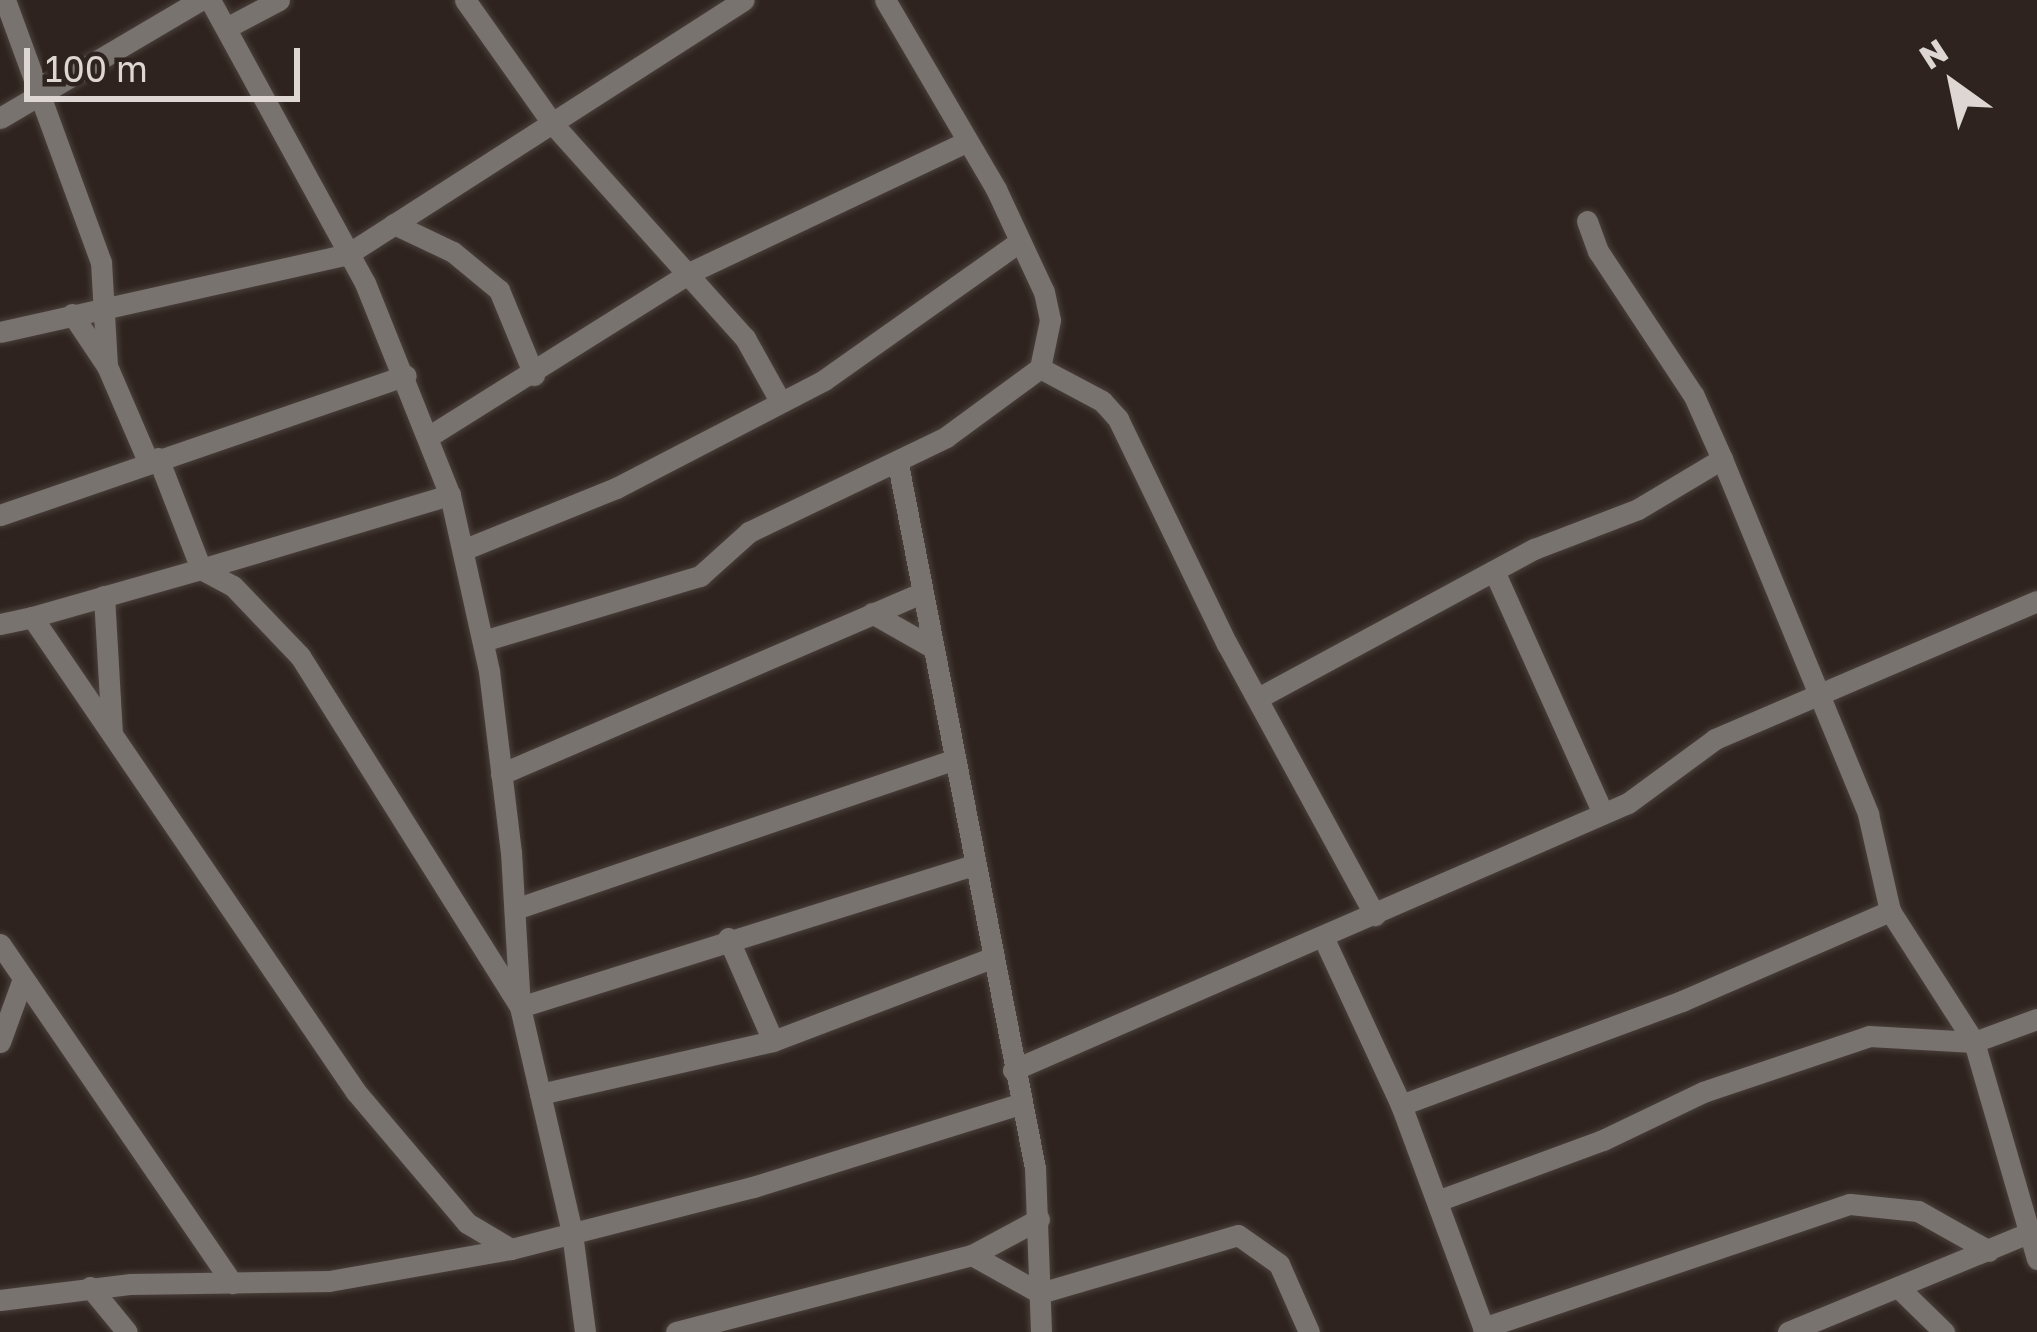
<!DOCTYPE html>
<html>
<head>
<meta charset="utf-8">
<style>
  body { margin:0 }
  #map { position:relative; width:2037px; height:1332px; overflow:hidden; background:#2e231e; font-family:"Golos Text",sans-serif }
  div>[style] { position:absolute }
  .roads { filter:drop-shadow(0 0 3px #4a403b) drop-shadow(0 0 3px #4a403b) }
  .minor>* { height:21px; margin:-10.5px; padding:0 10.5px; transform-origin:10.5px; border-radius:10.5px; background:#797370 }
  span { translate:-50% -50%; white-space:nowrap; text-align:center; line-height:1.15; -webkit-text-stroke:9px #2e231e; paint-order:stroke }
  .north { position:absolute; left:1893px; top:24px; width:120px; height:120px; -webkit-text-stroke:9px #2e231e; paint-order:stroke; rotate:327deg; font-size:33px; font-weight:700; line-height:48px; text-align:center; color:#ddd6d3 }
  .north::after { content:''; display:block; margin:auto; width:42px; height:54px; background:#ddd6d3; clip-path:polygon(50% 0,100% 100%,50% 72%,0 100%) }
  .scale { position:absolute; left:24px; top:48px; width:276px; height:54px; box-sizing:border-box; border:6px solid #ddd6d3; border-top:0; padding-left:15px; font-size:36px; line-height:42px; white-space:nowrap; color:#ddd6d3; -webkit-text-stroke:9px #2e231e; paint-order:stroke }
</style>
</head>
<body>
<div id="map">
  <div class="roads">
    <div class="minor">
      <div style="left:5px;top:0;width:279px;rotate:69.9deg"></div>
      <div style="left:101px;top:262px;width:104px;rotate:86.7deg"></div>
      <div style="left:210px;top:0;width:323px;rotate:61.3deg"></div>
      <div style="left:365px;top:283px;width:228px;rotate:68.2deg"></div>
      <div style="left:450px;top:495px;width:180px;rotate:77.5deg"></div>
      <div style="left:489px;top:671px;width:182px;rotate:83.1deg"></div>
      <div style="left:511px;top:852px;width:155px;rotate:86.7deg"></div>
      <div style="left:520px;top:1007px;width:232px;rotate:77deg"></div>
      <div style="left:572px;top:1233px;width:100px;rotate:82.5deg"></div>
      <div style="left:465px;top:0;width:151px;rotate:54.7deg"></div>
      <div style="left:552px;top:123px;width:289px;rotate:48.1deg"></div>
      <div style="left:745px;top:338px;width:72px;rotate:60.9deg"></div>
      <div style="left:226px;top:28px;width:60px;rotate:-27.8deg"></div>
      <div style="left:0;top:118px;width:232px;rotate:-30.5deg"></div>
      <div style="left:1587px;top:221px;width:32px;rotate:70deg"></div>
      <div style="left:1598px;top:251px;width:174px;rotate:56.5deg"></div>
      <div style="left:1694px;top:396px;width:69px;rotate:66deg"></div>
      <div style="left:1722px;top:459px;width:384px;rotate:67.6deg"></div>
      <div style="left:1868px;top:814px;width:99px;rotate:77.2deg"></div>
      <div style="left:1890px;top:911px;width:156px;rotate:57.3deg"></div>
      <div style="left:1974px;top:1042px;width:226px;rotate:73.8deg"></div>
      <div style="left:394px;top:224px;width:65px;rotate:25.4deg"></div>
      <div style="left:453px;top:252px;width:60px;rotate:39.6deg"></div>
      <div style="left:499px;top:290px;width:92px;rotate:67.6deg"></div>
      <div style="left:72px;top:314px;width:63px;rotate:56.1deg"></div>
      <div style="left:107px;top:366px;width:103px;rotate:66.7deg"></div>
      <div style="left:0;top:332px;width:357px;rotate:-12.6deg"></div>
      <div style="left:348px;top:254px;width:470px;rotate:-32.7deg"></div>
      <div style="left:1040px;top:368px;width:70px;rotate:28deg"></div>
      <div style="left:1102px;top:401px;width:24px;rotate:48deg"></div>
      <div style="left:1118px;top:419px;width:250px;rotate:64.2deg"></div>
      <div style="left:1227px;top:644px;width:309px;rotate:61.4deg"></div>
      <div style="left:431px;top:435px;width:307px;rotate:-32.1deg"></div>
      <div style="left:691px;top:272px;width:304px;rotate:-25.3deg"></div>
      <div style="left:158px;top:458px;width:119px;rotate:68.8deg"></div>
      <div style="left:201px;top:569px;width:260px;rotate:-16.6deg"></div>
      <div style="left:898px;top:464px;width:717px;rotate:78.99deg"></div>
      <div style="left:1035px;top:1168px;width:164px;rotate:87.9deg"></div>
      <div style="left:0;top:515px;width:429px;rotate:-19deg"></div>
      <div style="left:465px;top:549px;width:163px;rotate:-22deg"></div>
      <div style="left:616px;top:488px;width:234px;rotate:-27.4deg"></div>
      <div style="left:824px;top:380px;width:239px;rotate:-35.3deg"></div>
      <div style="left:1494px;top:571px;width:265px;rotate:65.8deg"></div>
      <div style="left:104px;top:596px;width:137px;rotate:86.7deg"></div>
      <div style="left:872px;top:613px;width:67px;rotate:29.6deg"></div>
      <div style="left:32px;top:617px;width:176px;rotate:-15.9deg"></div>
      <div style="left:201px;top:569px;width:36px;rotate:28deg"></div>
      <div style="left:233px;top:586px;width:97px;rotate:46.3deg"></div>
      <div style="left:300px;top:656px;width:414px;rotate:57.9deg"></div>
      <div style="left:520px;top:1007px;width:476px;rotate:-17.4deg"></div>
      <div style="left:0;top:624px;width:33px;rotate:-12deg"></div>
      <div style="left:32px;top:617px;width:575px;rotate:55.7deg"></div>
      <div style="left:356px;top:1092px;width:172px;rotate:49.7deg"></div>
      <div style="left:467px;top:1223px;width:51px;rotate:30.6deg"></div>
      <div style="left:483px;top:641px;width:227px;rotate:-16.7deg"></div>
      <div style="left:700px;top:576px;width:66px;rotate:-41.9deg"></div>
      <div style="left:749px;top:532px;width:219px;rotate:-25.7deg"></div>
      <div style="left:946px;top:437px;width:117px;rotate:-36.3deg"></div>
      <div style="left:1040px;top:368px;width:49px;rotate:-78.2deg"></div>
      <div style="left:1050px;top:320px;width:29px;rotate:-102deg"></div>
      <div style="left:1044px;top:292px;width:114px;rotate:-115deg"></div>
      <div style="left:996px;top:189px;width:219px;rotate:-120.4deg"></div>
      <div style="left:1258px;top:698px;width:314px;rotate:-28.4deg"></div>
      <div style="left:1534px;top:549px;width:111px;rotate:-21deg"></div>
      <div style="left:1638px;top:509px;width:98px;rotate:-30.8deg"></div>
      <div style="left:501px;top:774px;width:457px;rotate:-23.3deg"></div>
      <div style="left:515px;top:909px;width:465px;rotate:-18.8deg"></div>
      <div style="left:728px;top:938px;width:112px;rotate:66.4deg"></div>
      <div style="left:1324px;top:939px;width:183px;rotate:65.1deg"></div>
      <div style="left:1401px;top:1105px;width:242px;rotate:69.7deg"></div>
      <div style="left:0;top:944px;width:411px;rotate:55.6deg"></div>
      <div style="left:0;top:1042px;width:62px;rotate:-70.1deg"></div>
      <div style="left:1013px;top:1070px;width:670px;rotate:-23.47deg"></div>
      <div style="left:1628px;top:803px;width:108px;rotate:-36.3deg"></div>
      <div style="left:1715px;top:739px;width:350px;rotate:-23.2deg"></div>
      <div style="left:540px;top:1094px;width:239px;rotate:-12.8deg"></div>
      <div style="left:773px;top:1041px;width:234px;rotate:-20.8deg"></div>
      <div style="left:1401px;top:1105px;width:300px;rotate:-20.3deg"></div>
      <div style="left:1682px;top:1001px;width:227px;rotate:-23.4deg"></div>
      <div style="left:1437px;top:1201px;width:177px;rotate:-20.2deg"></div>
      <div style="left:1603px;top:1140px;width:111px;rotate:-25.6deg"></div>
      <div style="left:1703px;top:1092px;width:175px;rotate:-18.6deg"></div>
      <div style="left:1869px;top:1036px;width:105px;rotate:3.3deg"></div>
      <div style="left:1974px;top:1042px;width:67px;rotate:-20.1deg"></div>
      <div style="left:972px;top:1255px;width:78px;rotate:29.2deg"></div>
      <div style="left:1040px;top:1293px;width:206px;rotate:-16.3deg"></div>
      <div style="left:1238px;top:1235px;width:50px;rotate:35.3deg"></div>
      <div style="left:1279px;top:1264px;width:74px;rotate:66.2deg"></div>
      <div style="left:90px;top:1287px;width:58px;rotate:50.6deg"></div>
      <div style="left:1902px;top:1291px;width:59px;rotate:44.3deg"></div>
      <div style="left:0;top:1300px;width:132px;rotate:-7deg"></div>
      <div style="left:131px;top:1284px;width:198px;rotate:-0.9deg"></div>
      <div style="left:329px;top:1281px;width:185px;rotate:-10deg"></div>
      <div style="left:511px;top:1249px;width:250px;rotate:-14.4deg"></div>
      <div style="left:753px;top:1187px;width:280px;rotate:-17.3deg"></div>
      <div style="left:1483px;top:1328px;width:387px;rotate:-18.7deg"></div>
      <div style="left:1850px;top:1204px;width:68px;rotate:5.9deg"></div>
      <div style="left:1918px;top:1211px;width:81px;rotate:29.4deg"></div>
      <div style="left:676px;top:1332px;width:306px;rotate:-14.6deg"></div>
      <div style="left:972px;top:1255px;width:76px;rotate:-28.2deg"></div>
      <div style="left:1788px;top:1332px;width:268px;rotate:-22.4deg"></div>
    </div>
  </div>
  <div class="north">N</div>
  <div class="scale">100 m</div>
</div>
</body>
</html>
